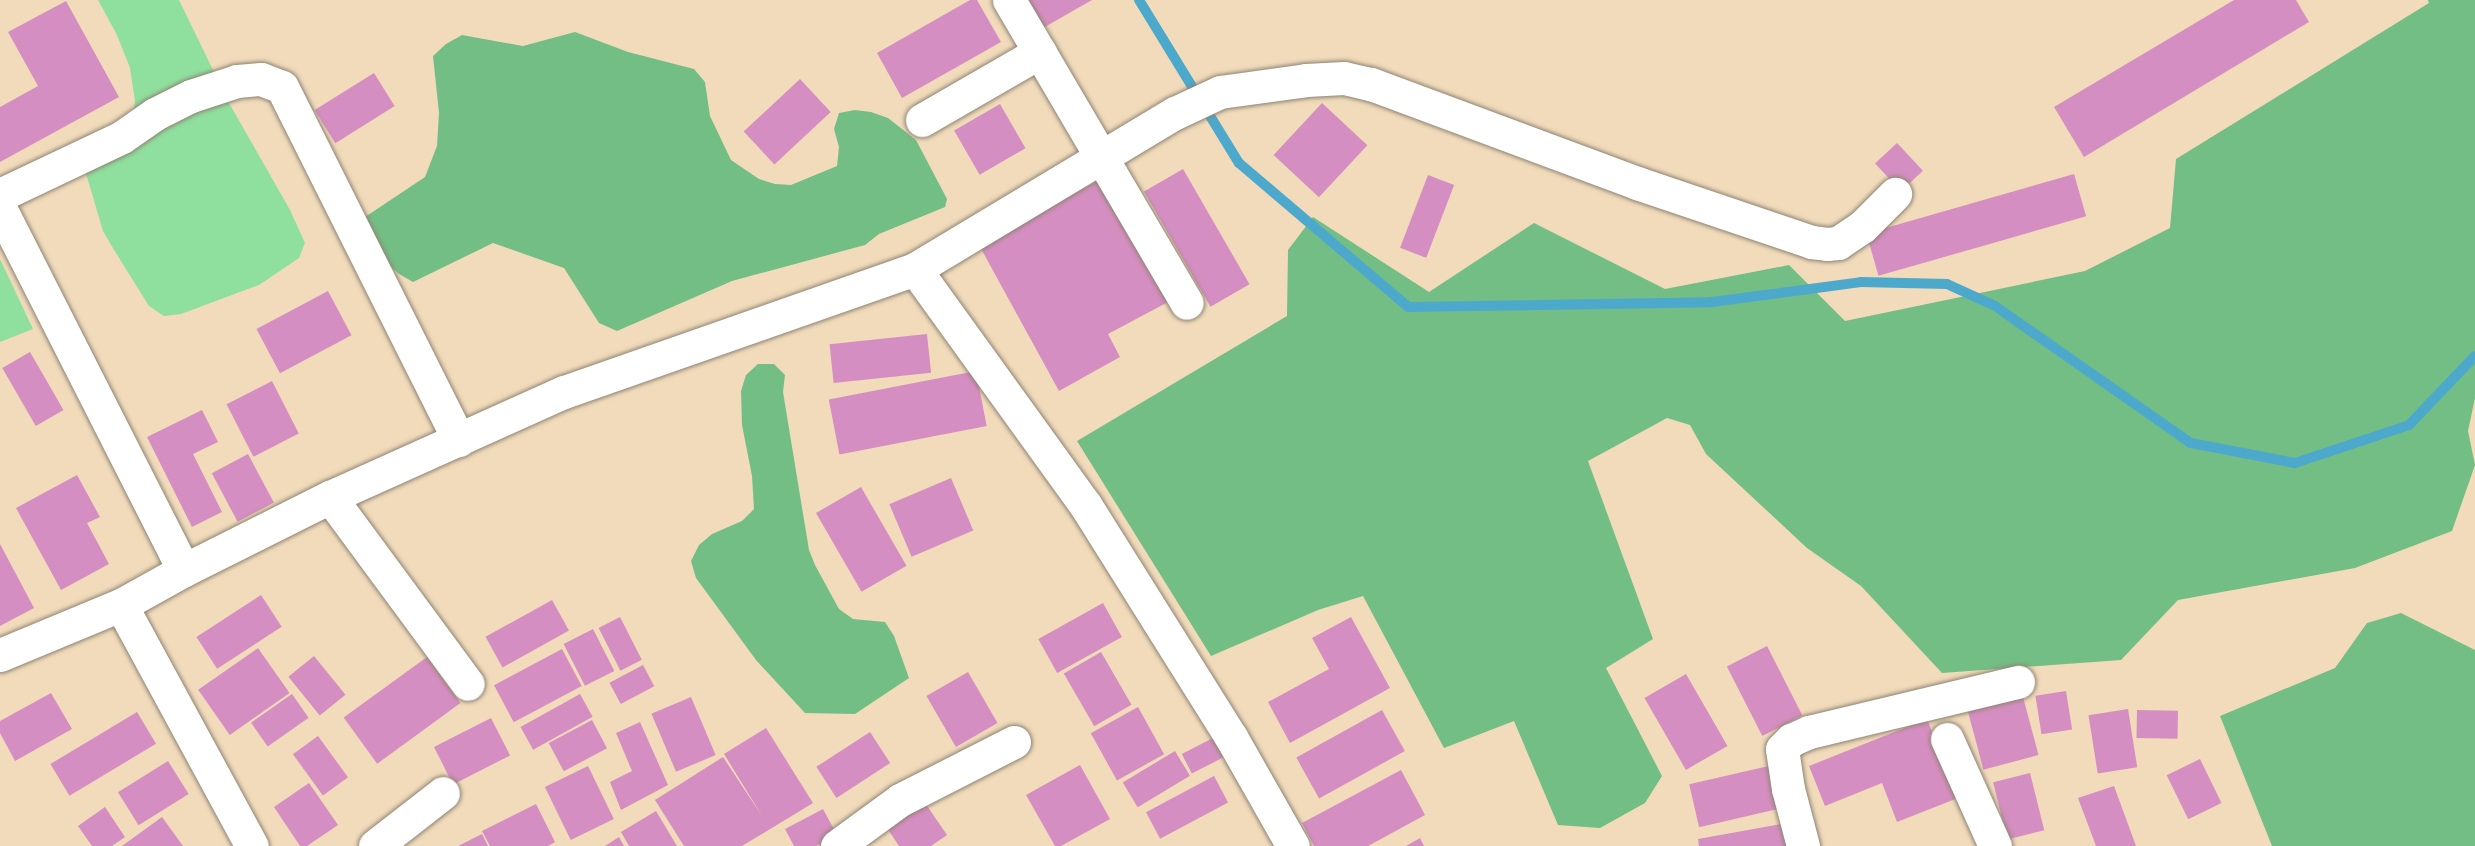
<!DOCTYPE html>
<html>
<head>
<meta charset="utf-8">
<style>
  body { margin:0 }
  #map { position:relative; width:2475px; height:846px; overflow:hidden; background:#f1dbbb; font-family:Mali,sans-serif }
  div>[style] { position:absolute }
  .green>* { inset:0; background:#8fdf9e }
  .forest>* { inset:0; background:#73be85 }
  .stream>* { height:10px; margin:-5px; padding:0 5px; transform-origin:5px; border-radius:5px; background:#4da9cb }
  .building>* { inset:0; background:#d58ec1; transform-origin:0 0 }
  .roads { filter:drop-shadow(0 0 2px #8e8373) drop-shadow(0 0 2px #8e8373) }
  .minor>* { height:33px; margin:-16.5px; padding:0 16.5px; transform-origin:16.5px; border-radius:16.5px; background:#fff }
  span { translate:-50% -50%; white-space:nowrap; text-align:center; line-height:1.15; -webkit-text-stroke:6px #fdfcf7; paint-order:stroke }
</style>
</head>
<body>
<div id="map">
  <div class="green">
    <div style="clip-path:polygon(98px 0,179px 0,229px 103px,290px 210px,305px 243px,299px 258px,259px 285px,181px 314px,164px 316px,149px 306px,111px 245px,103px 231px,82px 160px,133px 119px,135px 101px,130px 68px,117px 35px)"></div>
    <div style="clip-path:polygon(0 259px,33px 329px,0 342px)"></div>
  </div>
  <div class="forest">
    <div style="clip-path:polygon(2428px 0,2475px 0,2475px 398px,2468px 431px,2475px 465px,2452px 531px,2355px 568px,2178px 600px,2121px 660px,1942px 673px,1861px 586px,1807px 548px,1706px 454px,1690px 425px,1667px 418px,1588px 461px,1653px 639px,1606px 668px,1662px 776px,1645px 803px,1600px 828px,1558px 825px,1514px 721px,1444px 748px,1363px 596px,1318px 610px,1211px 656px,1077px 441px,1287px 316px,1288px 250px,1313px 217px,1429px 292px,1534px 223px,1665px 289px,1789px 265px,1845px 321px,2085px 271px,2170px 228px,2176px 159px,2429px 3px)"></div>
    <div style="clip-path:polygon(575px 32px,628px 52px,694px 69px,705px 82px,710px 116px,731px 160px,759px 179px,775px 184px,791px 185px,837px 166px,839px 147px,834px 129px,839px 113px,855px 110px,871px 112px,888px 118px,916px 140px,947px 199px,945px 207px,879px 234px,865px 245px,732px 281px,617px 331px,599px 323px,564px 268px,493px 243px,413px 282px,399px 274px,386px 262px,365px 217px,425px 177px,437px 146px,439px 113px,433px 56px,446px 44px,462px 35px,523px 46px)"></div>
    <div style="clip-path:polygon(758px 364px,774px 364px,785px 375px,783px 392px,809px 550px,815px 565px,839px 609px,853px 619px,885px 622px,894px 636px,909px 678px,855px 714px,805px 713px,756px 660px,696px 578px,691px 561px,699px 545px,712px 534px,742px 521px,754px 509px,752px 476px,742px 425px,741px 391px,746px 375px)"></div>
    <div style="clip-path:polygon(2401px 613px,2475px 650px,2475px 846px,2272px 846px,2220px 716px,2335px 668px,2367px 623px)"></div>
  </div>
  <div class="stream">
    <div style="left:1139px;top:0;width:191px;rotate:58.5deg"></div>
    <div style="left:1239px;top:163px;width:222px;rotate:40.4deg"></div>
    <div style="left:1408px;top:307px;width:304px;rotate:-0.9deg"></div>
    <div style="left:1712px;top:302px;width:150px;rotate:-7.6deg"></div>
    <div style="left:1861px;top:282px;width:86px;rotate:1.3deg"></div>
    <div style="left:1947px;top:284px;width:53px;rotate:24.6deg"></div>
    <div style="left:1995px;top:306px;width:239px;rotate:35deg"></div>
    <div style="left:2191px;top:443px;width:106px;rotate:10.9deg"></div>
    <div style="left:2295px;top:463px;width:120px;rotate:-18.4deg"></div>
    <div style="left:2409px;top:425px;width:95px;rotate:-46.3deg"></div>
  </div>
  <div class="building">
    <div style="clip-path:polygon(970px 0,977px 0,1001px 42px,902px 98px,877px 53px)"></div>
    <div style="clip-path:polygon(1027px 0,1092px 0,1043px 28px)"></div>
    <div style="clip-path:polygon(2234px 0,2296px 0,2309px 22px,2084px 157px,2054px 107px)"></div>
    <div style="clip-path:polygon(66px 1px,119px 97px,0 162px,0 107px,38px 86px,8px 32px)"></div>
    <div style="left:374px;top:73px;width:39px;height:70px;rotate:58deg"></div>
    <div style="left:800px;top:79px;width:45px;height:77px;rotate:47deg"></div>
    <div style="left:1322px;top:103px;width:62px;height:71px;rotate:43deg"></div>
    <div style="left:1000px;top:104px;width:51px;height:53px;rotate:60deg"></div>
    <div style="left:1897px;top:143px;width:38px;height:30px;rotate:47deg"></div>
    <div style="left:1183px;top:169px;width:133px;height:45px;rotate:60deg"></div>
    <div style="left:2074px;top:174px;width:44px;height:216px;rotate:74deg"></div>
    <div style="left:1428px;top:175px;width:28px;height:78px;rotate:21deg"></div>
    <div style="clip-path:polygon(1103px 178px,1170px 301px,1108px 334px,1120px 357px,1059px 391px,979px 245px)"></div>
    <div style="left:328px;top:291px;width:50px;height:81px;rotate:62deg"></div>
    <div style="left:927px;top:334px;width:39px;height:98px;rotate:84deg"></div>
    <div style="left:30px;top:352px;width:67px;height:32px;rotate:60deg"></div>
    <div style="left:976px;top:371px;width:56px;height:150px;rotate:79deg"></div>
    <div style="left:272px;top:381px;width:59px;height:51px;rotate:63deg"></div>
    <div style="clip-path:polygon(202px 410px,218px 442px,193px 454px,222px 512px,192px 527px,147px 437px)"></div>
    <div style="left:248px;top:454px;width:55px;height:41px;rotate:62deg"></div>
    <div style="clip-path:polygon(77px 475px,100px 517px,87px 523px,109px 564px,61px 590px,16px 508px)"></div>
    <div style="left:951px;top:478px;width:57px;height:67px;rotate:67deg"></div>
    <div style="left:861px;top:487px;width:91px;height:52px;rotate:60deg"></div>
    <div style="clip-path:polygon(0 544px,34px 608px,0 626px)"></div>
    <div style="left:261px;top:595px;width:38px;height:77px;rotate:57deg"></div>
    <div style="left:552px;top:600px;width:35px;height:76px;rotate:61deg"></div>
    <div style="left:1103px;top:603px;width:39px;height:74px;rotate:61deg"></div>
    <div style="left:620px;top:617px;width:48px;height:24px;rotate:63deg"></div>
    <div style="clip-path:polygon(1351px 617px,1390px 688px,1290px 743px,1268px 702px,1329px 669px,1312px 638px)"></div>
    <div style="left:593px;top:629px;width:47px;height:33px;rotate:63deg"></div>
    <div style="left:1767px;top:646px;width:78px;height:45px;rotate:63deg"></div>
    <div style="left:258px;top:648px;width:55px;height:73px;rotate:55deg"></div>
    <div style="left:562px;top:649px;width:42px;height:77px;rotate:62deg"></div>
    <div style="left:1101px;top:652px;width:61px;height:43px;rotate:60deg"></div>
    <div style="left:314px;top:656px;width:50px;height:33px;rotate:51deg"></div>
    <div style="left:427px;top:657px;width:57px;height:103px;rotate:54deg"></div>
    <div style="left:643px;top:665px;width:24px;height:38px;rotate:62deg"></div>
    <div style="left:968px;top:672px;width:59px;height:48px;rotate:60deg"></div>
    <div style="left:1686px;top:674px;width:83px;height:48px;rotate:60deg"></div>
    <div style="left:2066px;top:691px;width:39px;height:31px;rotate:81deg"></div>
    <div style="clip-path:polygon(51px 693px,72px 729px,15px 761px,0 733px,0 721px)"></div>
    <div style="left:292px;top:694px;width:29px;height:50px;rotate:55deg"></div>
    <div style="left:580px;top:694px;width:26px;height:68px;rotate:61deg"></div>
    <div style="left:691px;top:697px;width:63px;height:43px;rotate:67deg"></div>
    <div style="left:2023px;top:697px;width:60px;height:57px;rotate:75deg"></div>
    <div style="left:1138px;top:707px;width:54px;height:54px;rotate:61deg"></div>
    <div style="left:2128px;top:709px;width:59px;height:40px;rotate:81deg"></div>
    <div style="left:1382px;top:710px;width:47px;height:98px;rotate:61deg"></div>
    <div style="left:2137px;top:710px;width:41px;height:28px;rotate:1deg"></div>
    <div style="left:137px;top:712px;width:37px;height:101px;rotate:59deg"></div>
    <div style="left:491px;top:718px;width:42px;height:64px;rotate:63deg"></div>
    <div style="clip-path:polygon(1927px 719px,1958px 798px,1897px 822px,1882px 783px,1825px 806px,1809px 766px)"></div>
    <div style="left:592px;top:720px;width:32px;height:49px;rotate:62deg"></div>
    <div style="clip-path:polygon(640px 722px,668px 785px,621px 810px,610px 782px,632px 771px,616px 733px)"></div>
    <div style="clip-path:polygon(766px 728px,813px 803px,742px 846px,684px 846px,655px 800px,723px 757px,762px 816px,724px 754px)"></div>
    <div style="left:870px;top:732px;width:37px;height:64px;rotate:57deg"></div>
    <div style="left:318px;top:736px;width:51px;height:31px;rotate:54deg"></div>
    <div style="left:1213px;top:738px;width:22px;height:35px;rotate:63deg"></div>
    <div style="left:1175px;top:751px;width:29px;height:61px;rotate:59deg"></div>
    <div style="left:2200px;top:759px;width:49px;height:37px;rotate:64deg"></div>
    <div style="left:168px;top:761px;width:39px;height:59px;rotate:58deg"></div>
    <div style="clip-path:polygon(1080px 765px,1110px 819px,1061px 846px,1055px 846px,1026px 795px)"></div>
    <div style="left:1773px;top:765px;width:44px;height:86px;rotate:77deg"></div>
    <div style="left:588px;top:766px;width:59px;height:48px;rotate:64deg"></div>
    <div style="clip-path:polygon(1401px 770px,1425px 815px,1368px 846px,1314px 846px,1302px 823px)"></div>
    <div style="left:2030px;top:773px;width:59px;height:38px;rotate:76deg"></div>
    <div style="left:1214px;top:776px;width:30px;height:77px;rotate:62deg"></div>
    <div style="clip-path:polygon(309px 783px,338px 825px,307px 846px,300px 846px,274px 807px)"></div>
    <div style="clip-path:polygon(2114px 786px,2136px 846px,2096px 846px,2078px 798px)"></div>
    <div style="clip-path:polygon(923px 800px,947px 835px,931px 846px,899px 846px,885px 825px)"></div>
    <div style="clip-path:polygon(536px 804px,555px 842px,548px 846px,490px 846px,482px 831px)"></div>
    <div style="clip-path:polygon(105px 807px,125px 837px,112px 846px,92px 846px,78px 826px)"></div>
    <div style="clip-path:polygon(823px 809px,837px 835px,816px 846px,794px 846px,785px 829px)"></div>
    <div style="clip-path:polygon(656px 811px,677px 846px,629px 846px,621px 832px)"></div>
    <div style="clip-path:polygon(162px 817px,183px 846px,122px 846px)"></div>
    <div style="clip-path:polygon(1792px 822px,1796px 846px,1699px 846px,1698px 839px)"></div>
    <div style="clip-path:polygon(482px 834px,488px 846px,458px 846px)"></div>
    <div style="clip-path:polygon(619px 837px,624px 846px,605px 846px)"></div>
    <div style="clip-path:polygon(1420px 838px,1424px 846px,1406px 846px)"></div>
  </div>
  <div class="roads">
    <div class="minor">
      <div style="left:1009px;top:0;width:351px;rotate:59.6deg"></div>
      <div style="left:922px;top:120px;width:136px;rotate:-30deg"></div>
      <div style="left:0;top:195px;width:135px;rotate:-25.4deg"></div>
      <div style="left:122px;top:137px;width:40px;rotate:-34.9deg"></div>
      <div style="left:155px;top:114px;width:40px;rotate:-26.6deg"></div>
      <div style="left:191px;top:96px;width:48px;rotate:-18.1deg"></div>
      <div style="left:237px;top:81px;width:24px;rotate:-5deg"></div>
      <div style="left:261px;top:79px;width:22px;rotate:21deg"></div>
      <div style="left:282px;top:87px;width:395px;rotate:63.4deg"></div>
      <div style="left:0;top:208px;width:406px;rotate:63.1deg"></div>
      <div style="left:915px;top:269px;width:292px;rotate:54.2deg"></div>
      <div style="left:1086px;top:506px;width:273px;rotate:57.9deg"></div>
      <div style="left:1231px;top:737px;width:125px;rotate:60.4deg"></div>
      <div style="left:330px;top:497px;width:232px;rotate:53.6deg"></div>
      <div style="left:121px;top:605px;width:274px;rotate:61.5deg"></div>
      <div style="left:0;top:655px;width:131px;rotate:-22.5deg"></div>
      <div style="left:121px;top:605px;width:72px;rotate:-29.1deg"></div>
      <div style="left:184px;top:570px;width:163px;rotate:-26.6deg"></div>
      <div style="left:330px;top:497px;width:256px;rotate:-24.2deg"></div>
      <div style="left:564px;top:392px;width:372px;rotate:-19.3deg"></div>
      <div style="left:915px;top:269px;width:303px;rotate:-31deg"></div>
      <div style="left:1175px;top:113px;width:50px;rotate:-25deg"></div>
      <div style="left:1220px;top:92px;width:87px;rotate:-7.9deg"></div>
      <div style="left:1306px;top:80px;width:38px;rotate:-3deg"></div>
      <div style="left:1344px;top:78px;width:28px;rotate:13deg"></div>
      <div style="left:1371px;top:84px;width:284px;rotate:20.4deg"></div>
      <div style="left:1637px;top:183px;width:184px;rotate:18.7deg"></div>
      <div style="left:1811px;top:242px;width:16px;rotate:7deg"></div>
      <div style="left:1827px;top:244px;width:11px;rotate:-5deg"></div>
      <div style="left:1838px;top:243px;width:29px;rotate:-34deg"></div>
      <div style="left:1862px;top:227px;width:47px;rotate:-45deg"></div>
      <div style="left:1947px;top:739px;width:117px;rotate:65.8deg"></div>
      <div style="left:375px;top:846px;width:86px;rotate:-37.9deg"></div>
      <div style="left:837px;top:846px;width:78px;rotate:-36.1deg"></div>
      <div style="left:900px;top:800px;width:128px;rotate:-27deg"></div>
      <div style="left:1803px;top:846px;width:59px;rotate:-104.7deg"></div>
      <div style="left:1788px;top:789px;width:40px;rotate:-98.5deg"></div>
      <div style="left:1782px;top:749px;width:13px;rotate:-45deg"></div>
      <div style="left:1791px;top:740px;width:20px;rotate:-24deg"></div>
      <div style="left:1809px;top:732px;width:215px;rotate:-13.5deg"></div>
    </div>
  </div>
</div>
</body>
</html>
